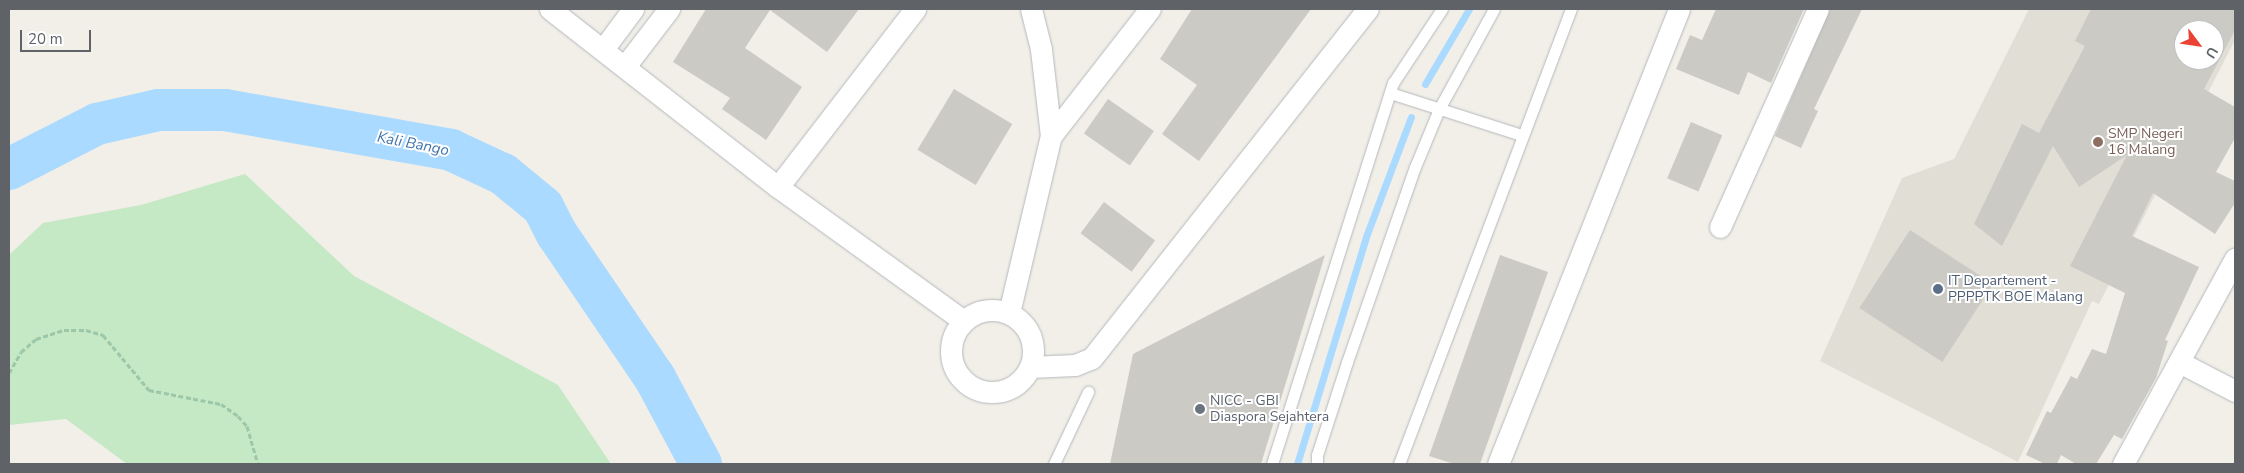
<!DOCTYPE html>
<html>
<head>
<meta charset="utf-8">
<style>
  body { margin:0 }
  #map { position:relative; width:2244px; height:473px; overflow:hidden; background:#f1efe8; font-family:"Nunito Sans",sans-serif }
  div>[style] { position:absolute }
  .education>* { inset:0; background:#e1ded6 }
  .green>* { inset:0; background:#c5e8c5 }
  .stream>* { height:7px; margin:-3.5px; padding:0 3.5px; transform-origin:3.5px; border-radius:3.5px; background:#aadaff }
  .river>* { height:42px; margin:-21px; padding:0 21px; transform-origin:21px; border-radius:21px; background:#aadaff }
  .building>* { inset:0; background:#cccac5; transform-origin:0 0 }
  .path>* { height:3px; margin-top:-1.5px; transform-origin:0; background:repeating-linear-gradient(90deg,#9cc7a9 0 5px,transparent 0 7.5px) }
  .roads { filter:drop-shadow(0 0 1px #b5b8bc) drop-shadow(0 0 1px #b5b8bc) }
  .lane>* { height:11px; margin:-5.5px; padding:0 5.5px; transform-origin:5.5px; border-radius:5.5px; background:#fff }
  .street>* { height:21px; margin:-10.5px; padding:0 10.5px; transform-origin:10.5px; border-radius:10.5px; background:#fff }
  .street>.ring { margin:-10.5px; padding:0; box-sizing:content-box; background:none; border:21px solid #fff; border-radius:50% }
  .dots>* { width:14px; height:14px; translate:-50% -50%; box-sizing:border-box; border:2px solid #fff; border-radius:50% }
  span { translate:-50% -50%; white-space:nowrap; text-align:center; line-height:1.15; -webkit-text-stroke:4px #fff; paint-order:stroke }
  .education-label { font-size:14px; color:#785e54 }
  .left { translate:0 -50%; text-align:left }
  .service-label { font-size:14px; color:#4e5e75 }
  .worship-label { font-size:14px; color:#5b616d }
  .water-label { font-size:15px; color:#4174aa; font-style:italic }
  .frame { position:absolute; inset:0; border:10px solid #5f6368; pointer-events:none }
  .north { position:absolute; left:2174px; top:20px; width:50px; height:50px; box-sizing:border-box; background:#fff; border:1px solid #bfc1c3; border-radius:50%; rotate:121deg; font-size:14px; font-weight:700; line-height:20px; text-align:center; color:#5f6368 }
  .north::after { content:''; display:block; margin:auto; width:18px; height:22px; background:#ea4335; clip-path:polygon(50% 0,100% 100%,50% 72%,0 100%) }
  .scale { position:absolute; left:20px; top:30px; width:71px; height:22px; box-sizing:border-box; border:2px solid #5f6368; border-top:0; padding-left:6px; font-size:15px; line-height:18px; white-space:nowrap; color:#5f6368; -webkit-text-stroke:4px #fff; paint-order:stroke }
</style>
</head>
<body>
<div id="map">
  <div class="education">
    <div style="clip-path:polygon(evenodd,2029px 9px,2235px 9px,2235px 40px,2099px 304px,2092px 301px,2018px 462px,1820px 361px,1902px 178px,1954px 159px,2029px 9px,2184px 30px,2214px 30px,2214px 60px,2184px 60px,2184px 30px)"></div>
  </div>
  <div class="green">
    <div style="clip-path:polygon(245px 174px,354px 276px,558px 385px,611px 464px,127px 464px,66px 419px,9px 425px,9px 255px,43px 223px,141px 205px)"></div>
  </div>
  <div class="stream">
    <div style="left:1425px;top:84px;width:87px;rotate:-59.6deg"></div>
    <div style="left:1297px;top:464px;width:240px;rotate:-73.1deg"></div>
    <div style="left:1367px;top:234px;width:125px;rotate:-69.4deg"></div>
  </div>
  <div class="river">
    <div style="left:9px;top:169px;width:99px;rotate:-27.1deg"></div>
    <div style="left:97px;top:124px;width:63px;rotate:-12.9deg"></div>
    <div style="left:158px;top:110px;width:67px"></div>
    <div style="left:225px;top:110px;width:230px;rotate:10deg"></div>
    <div style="left:451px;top:150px;width:57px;rotate:24.8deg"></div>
    <div style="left:503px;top:174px;width:52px;rotate:39.5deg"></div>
    <div style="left:543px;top:207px;width:30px;rotate:63deg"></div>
    <div style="left:557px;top:234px;width:174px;rotate:55.8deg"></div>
    <div style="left:655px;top:378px;width:98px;rotate:61.9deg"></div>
  </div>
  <div class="building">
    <div style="clip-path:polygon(706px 9px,859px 9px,827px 52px,770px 10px,745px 48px,802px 87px,766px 140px,722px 109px,730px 98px,673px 62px)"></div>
    <div style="clip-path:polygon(1192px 9px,1311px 9px,1199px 161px,1162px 134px,1197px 85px,1160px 59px)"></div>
    <div style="clip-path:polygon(1716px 9px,1804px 9px,1771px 83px,1748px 72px,1739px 95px,1676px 69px,1690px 35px,1702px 40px)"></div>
    <div style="clip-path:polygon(1830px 9px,1862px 9px,1814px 109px,1818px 111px,1801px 148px,1775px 136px)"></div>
    <div style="clip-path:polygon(evenodd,2091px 9px,2235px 9px,2235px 30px,2204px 89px,2235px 107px,2235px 138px,2216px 172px,2235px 181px,2235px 203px,2215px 234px,2153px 193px,2132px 236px,2199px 267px,2165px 340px,2168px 341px,2156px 378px,2122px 439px,2114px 435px,2096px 464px,2076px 464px,2061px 455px,2057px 464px,2045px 464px,2026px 455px,2047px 411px,2051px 413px,2071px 376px,2077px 379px,2092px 349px,2106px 354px,2125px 293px,2070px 266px,2127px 155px,2079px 187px,2053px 146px,2002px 246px,1974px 224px,2022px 124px,2039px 133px,2085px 46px,2075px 41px,2091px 9px,2184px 30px,2214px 30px,2214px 60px,2184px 60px,2184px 30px)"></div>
    <div style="left:954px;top:89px;width:68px;height:71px;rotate:31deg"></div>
    <div style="left:1108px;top:99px;width:56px;height:42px;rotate:35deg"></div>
    <div style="left:1691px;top:122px;width:34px;height:61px;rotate:23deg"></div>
    <div style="left:1104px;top:202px;width:64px;height:39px;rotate:37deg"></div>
    <div style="left:1910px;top:230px;width:99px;height:93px;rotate:33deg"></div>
    <div style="clip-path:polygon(1325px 255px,1261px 464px,1110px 464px,1133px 354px)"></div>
    <div style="clip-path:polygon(1500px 255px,1548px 272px,1480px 464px,1454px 464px,1429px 456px)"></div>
  </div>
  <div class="path">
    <div style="left:9px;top:373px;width:24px;rotate:-60deg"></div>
    <div style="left:21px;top:352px;width:20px;rotate:-41deg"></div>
    <div style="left:36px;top:339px;width:29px;rotate:-18deg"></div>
    <div style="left:64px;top:330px;width:22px"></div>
    <div style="left:86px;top:330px;width:18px;rotate:16deg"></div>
    <div style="left:103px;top:335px;width:72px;rotate:50.1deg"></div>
    <div style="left:149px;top:390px;width:73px;rotate:11deg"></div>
    <div style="left:221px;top:404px;width:21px;rotate:35deg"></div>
    <div style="left:238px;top:416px;width:13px;rotate:48deg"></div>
    <div style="left:247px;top:426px;width:40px;rotate:74deg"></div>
  </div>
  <div class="roads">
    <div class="lane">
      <div style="left:1390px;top:93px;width:139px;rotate:17.7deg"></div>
      <div style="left:1054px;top:464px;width:80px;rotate:-64.7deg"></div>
      <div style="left:1272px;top:464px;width:400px;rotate:-72.4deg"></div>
      <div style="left:1393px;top:83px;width:89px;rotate:-56.5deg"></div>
      <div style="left:1317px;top:464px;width:9px;rotate:-90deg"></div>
      <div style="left:1317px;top:455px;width:98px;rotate:-72.1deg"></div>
      <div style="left:1347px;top:362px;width:207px;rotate:-70.8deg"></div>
      <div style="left:1415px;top:167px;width:63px;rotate:-67.5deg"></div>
      <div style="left:1439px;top:109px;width:114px;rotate:-61.2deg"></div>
      <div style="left:1399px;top:464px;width:486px;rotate:-69.3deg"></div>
    </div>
    <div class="street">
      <div style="left:550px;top:9px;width:289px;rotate:38deg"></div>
      <div style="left:778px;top:187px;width:229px;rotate:35.8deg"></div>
      <div style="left:604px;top:48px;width:49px;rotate:-53.4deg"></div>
      <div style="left:626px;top:65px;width:71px;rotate:-52.5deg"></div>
      <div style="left:1051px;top:136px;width:161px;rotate:-52.1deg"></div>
      <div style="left:778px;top:187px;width:225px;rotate:-52.4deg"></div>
      <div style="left:1720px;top:227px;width:239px;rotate:-65.8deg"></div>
      <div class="ring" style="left:951px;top:310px;width:61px;height:61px"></div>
      <div style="left:1009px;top:313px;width:182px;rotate:-76.7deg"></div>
      <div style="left:1051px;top:136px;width:88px;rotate:-96.6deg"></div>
      <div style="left:1041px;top:49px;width:41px;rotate:-104deg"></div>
      <div style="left:2179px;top:362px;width:63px;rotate:27.4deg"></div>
      <div style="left:1030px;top:367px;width:45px;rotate:-2.5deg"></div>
      <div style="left:1075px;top:365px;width:18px;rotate:-22deg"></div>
      <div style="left:1092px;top:358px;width:445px;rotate:-51.7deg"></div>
      <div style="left:1498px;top:464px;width:490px;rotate:-68.3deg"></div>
      <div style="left:2123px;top:464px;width:234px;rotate:-61.4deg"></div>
    </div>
  </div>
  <div class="dots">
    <div style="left:2098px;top:142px;background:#8d6e63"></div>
    <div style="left:1938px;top:289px;background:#5c6f8a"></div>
    <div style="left:1200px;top:409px;background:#6b7280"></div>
  </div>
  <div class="education-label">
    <span class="left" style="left:2108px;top:142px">SMP Negeri<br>16 Malang</span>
  </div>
  <div class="service-label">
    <span class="left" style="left:1948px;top:289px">IT Departement -<br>PPPPTK BOE Malang</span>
  </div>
  <div class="worship-label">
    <span class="left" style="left:1210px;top:409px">NICC - GBI<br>Diaspora Sejahtera</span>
  </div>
  <div class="water-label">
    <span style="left:413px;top:144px;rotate:11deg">Kali Bango</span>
  </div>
  <div class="frame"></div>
  <div class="north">U</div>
  <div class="scale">20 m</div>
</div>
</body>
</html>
